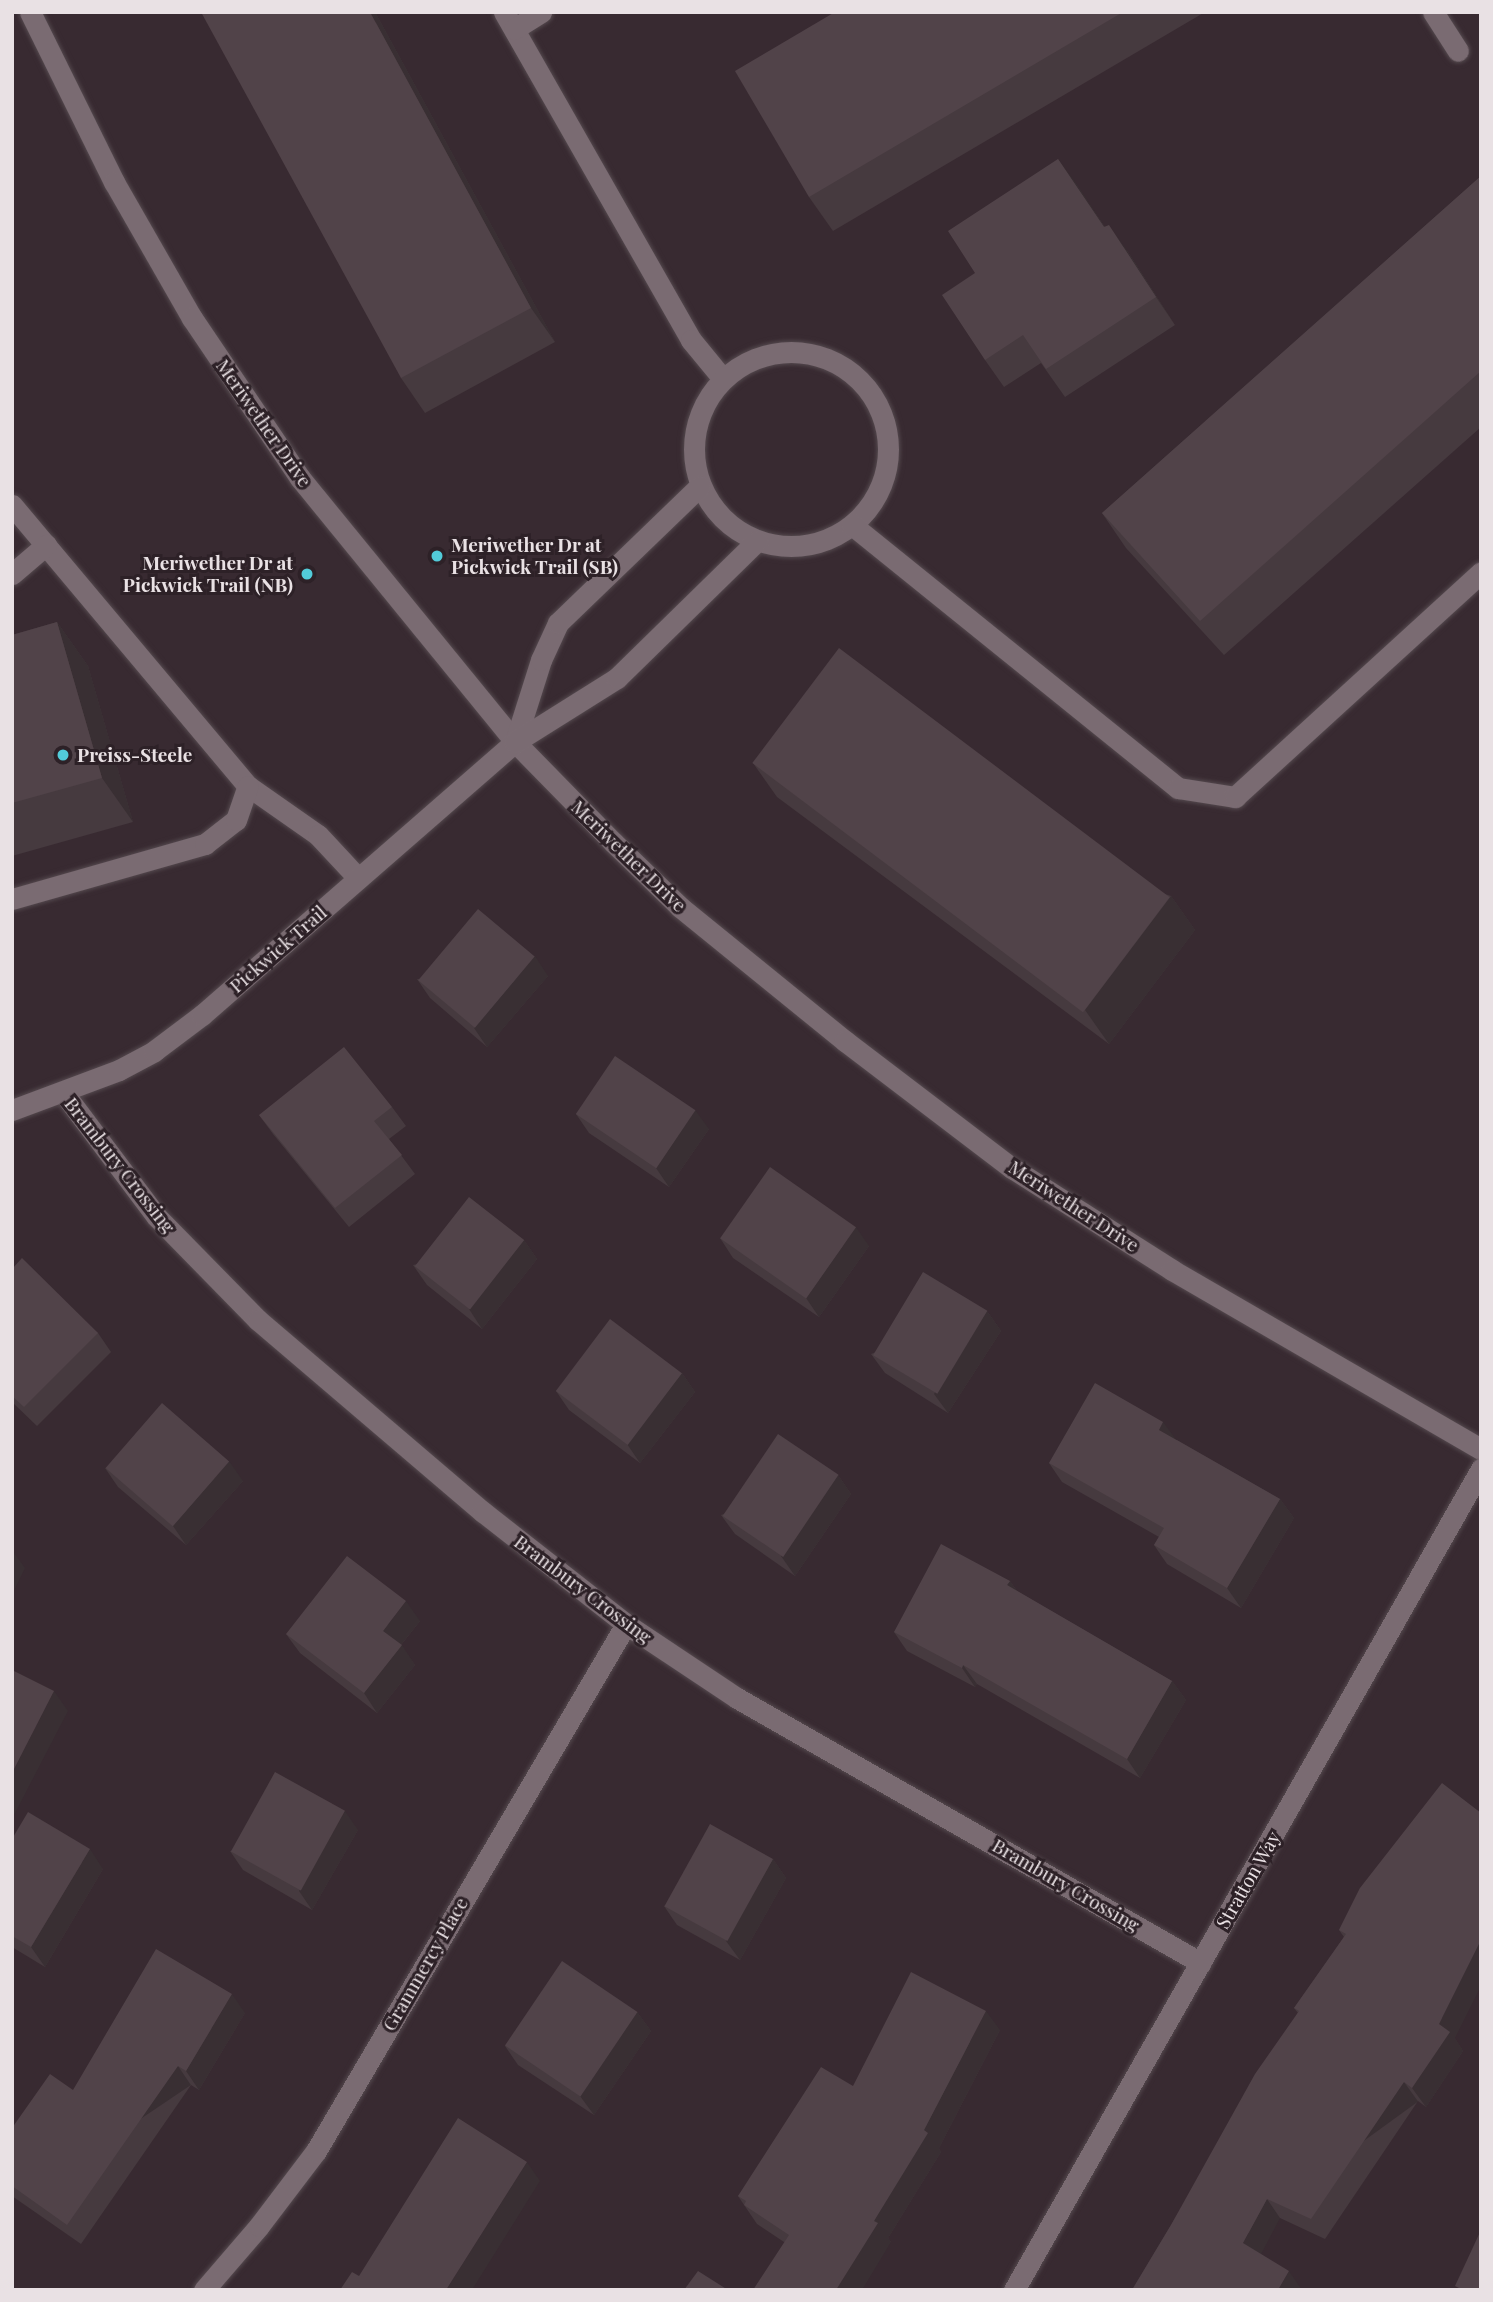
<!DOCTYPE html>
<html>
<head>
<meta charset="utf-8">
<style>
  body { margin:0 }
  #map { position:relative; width:1493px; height:2302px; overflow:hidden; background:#382a31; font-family:"Playfair Display",serif }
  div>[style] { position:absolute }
  .roads { filter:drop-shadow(0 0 2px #54494e) drop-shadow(0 0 2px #54494e) }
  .minor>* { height:21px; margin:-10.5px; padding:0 10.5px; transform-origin:10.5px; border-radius:10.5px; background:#7a6b72 }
  .minor>.ring { margin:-10.5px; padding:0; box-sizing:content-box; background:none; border:21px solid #7a6b72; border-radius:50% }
  .wall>* { inset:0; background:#463a3f }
  .shaded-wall>* { inset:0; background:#392f33; transform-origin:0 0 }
  .building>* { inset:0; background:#514349; transform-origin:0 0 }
  .dots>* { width:19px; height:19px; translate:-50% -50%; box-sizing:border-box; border:4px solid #2d2127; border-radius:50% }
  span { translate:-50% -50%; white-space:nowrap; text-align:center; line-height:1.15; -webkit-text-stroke:6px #2d2127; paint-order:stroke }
  .street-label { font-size:19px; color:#e9e1e4 }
  .poi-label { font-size:19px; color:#e9e1e4; font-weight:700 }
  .left { translate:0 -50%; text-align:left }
  .right { translate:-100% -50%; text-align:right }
  .frame { position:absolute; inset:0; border:14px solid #e9e1e4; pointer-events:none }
</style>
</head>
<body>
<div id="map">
  <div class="roads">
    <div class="minor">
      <div style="left:30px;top:12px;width:190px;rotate:63.7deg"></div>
      <div style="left:114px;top:182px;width:157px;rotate:60.2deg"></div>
      <div style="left:192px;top:318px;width:193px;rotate:56deg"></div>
      <div style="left:300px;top:478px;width:340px;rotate:50.8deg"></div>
      <div style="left:515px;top:742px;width:141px;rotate:45.6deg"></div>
      <div style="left:614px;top:843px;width:92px;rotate:44.1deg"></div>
      <div style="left:680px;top:907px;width:213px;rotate:39.1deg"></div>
      <div style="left:845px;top:1041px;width:210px;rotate:37.3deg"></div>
      <div style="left:1012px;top:1168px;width:190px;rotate:32.5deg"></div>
      <div style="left:1172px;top:1270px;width:357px;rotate:30.1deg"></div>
      <div style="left:504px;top:12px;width:378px;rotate:60.3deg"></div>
      <div style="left:691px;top:340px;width:50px;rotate:50.6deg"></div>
      <div style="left:1433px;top:12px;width:46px;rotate:57.3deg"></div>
      <div style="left:514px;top:29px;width:32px;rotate:-32deg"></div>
      <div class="ring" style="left:694px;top:352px;width:173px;height:173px"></div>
      <div style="left:12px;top:505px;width:367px;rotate:50deg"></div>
      <div style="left:248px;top:786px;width:85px;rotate:35deg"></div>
      <div style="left:318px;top:835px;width:59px;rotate:47.1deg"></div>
      <div style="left:852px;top:525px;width:419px;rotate:38.9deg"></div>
      <div style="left:1178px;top:788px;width:58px;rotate:9deg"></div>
      <div style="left:1235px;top:797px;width:333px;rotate:-42.4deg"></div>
      <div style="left:12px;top:574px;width:45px;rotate:-40.5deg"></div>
      <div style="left:515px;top:742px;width:86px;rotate:-72.4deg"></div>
      <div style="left:541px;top:660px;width:41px;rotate:-65.3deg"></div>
      <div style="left:558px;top:623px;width:197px;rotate:-44deg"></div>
      <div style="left:12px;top:899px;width:201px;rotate:-15.9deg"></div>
      <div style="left:205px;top:844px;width:39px;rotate:-38deg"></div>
      <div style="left:236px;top:820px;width:36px;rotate:-71deg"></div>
      <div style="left:63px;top:1092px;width:156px;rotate:53.1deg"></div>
      <div style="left:157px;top:1217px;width:144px;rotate:45.6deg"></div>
      <div style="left:258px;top:1320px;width:296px;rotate:40.5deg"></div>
      <div style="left:483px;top:1512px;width:182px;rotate:38.1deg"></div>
      <div style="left:626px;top:1624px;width:133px;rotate:33.7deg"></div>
      <div style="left:737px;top:1698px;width:534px;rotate:29.73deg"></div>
      <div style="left:12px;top:1110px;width:114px;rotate:-20.5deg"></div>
      <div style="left:119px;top:1070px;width:40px;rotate:-28deg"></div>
      <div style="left:154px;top:1051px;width:60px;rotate:-36.9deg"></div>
      <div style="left:202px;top:1015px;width:415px;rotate:-41.1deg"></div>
      <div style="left:515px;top:742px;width:120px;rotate:-32.1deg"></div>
      <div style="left:617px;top:678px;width:196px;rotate:-44.4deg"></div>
      <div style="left:204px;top:2290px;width:84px;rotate:-49.3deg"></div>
      <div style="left:259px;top:2226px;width:94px;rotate:-52.8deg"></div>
      <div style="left:316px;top:2151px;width:611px;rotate:-59.53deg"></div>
      <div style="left:1014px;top:2290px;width:945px;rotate:-60.37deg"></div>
    </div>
  </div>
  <div class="wall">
    <div style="clip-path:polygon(375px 12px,555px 342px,425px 413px,401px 378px)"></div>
    <div style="clip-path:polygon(835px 12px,1205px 12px,833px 231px,809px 197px)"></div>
    <div style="clip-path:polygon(1058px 159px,1105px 227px,1128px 252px,1175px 325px,1065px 397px,1041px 363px,1004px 387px,985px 360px,975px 273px)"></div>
    <div style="clip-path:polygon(1481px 176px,1481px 427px,1224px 655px,1126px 548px,1102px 513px)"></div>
    <div style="clip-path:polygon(57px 622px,88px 666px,133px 822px,12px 856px,12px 635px)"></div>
    <div style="clip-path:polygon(753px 763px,1171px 896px,1195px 930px,1109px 1044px,777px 797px)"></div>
    <div style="clip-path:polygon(548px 976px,487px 1047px,430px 998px,417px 979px)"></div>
    <div style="clip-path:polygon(392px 1107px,406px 1126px,389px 1139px,415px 1174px,349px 1227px,273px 1134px,259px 1115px)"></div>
    <div style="clip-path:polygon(576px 1114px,709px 1129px,669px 1187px,589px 1133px)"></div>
    <div style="clip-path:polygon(720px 1238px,869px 1246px,819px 1317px,733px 1258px)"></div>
    <div style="clip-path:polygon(524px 1240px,537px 1259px,482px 1329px,427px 1285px,413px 1265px)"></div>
    <div style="clip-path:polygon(12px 1269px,98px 1333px,111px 1352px,37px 1426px,12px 1402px)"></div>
    <div style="clip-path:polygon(987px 1311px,1001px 1331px,948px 1413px,885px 1373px,871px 1354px)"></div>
    <div style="clip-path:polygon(682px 1373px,695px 1392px,640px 1463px,569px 1410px,556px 1391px)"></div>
    <div style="clip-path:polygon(1177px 1440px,1280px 1499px,1294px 1518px,1241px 1608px,1167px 1564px,1154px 1545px,1159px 1537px,1062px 1482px,1049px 1463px)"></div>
    <div style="clip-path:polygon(105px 1468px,243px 1481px,186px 1545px,118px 1487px)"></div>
    <div style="clip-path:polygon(838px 1475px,851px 1494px,795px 1576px,735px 1534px,721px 1515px)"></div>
    <div style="clip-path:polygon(1010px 1581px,1017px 1591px,1172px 1681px,1186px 1700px,1140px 1778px,977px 1684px,975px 1687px,907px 1651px,894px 1632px)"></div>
    <div style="clip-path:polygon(420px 1621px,401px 1645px,415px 1665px,377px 1713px,300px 1653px,286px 1634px)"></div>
    <div style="clip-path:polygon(358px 1830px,312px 1910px,243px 1870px,230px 1851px)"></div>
    <div style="clip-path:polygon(12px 1839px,103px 1869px,45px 1967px,12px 1947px)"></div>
    <div style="clip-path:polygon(773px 1859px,786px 1878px,740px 1960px,677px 1925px,664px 1906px)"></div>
    <div style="clip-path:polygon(1360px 1888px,1463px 2051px,1426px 2107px,1418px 2101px,1325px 2239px,1280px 2218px,1132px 2290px,1298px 2013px,1294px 2008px,1344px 1937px,1339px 1930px)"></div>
    <div style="clip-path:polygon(637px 2012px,651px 2031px,594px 2115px,518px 2065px,505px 2046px)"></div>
    <div style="clip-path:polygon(245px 2013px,199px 2090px,191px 2085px,81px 2244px,12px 2196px,12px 2128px,73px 2090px)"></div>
    <div style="clip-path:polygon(1000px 2030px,939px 2148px,941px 2152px,888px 2238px,891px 2242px,784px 2242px,757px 2224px,738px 2196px,853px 2086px)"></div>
  </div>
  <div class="shaded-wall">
    <div style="clip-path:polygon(370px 12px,375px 12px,555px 342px,531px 308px)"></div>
    <div style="clip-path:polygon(1058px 159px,1078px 186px,1123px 255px,1104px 227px)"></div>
    <div style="clip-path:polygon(1109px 225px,1128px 252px,1175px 325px,1156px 297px)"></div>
    <div style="clip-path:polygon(57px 622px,88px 666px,133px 822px,102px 778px)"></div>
    <div style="clip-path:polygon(1171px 896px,1195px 930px,1109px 1044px,1085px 1010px)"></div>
    <div style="clip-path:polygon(535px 956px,548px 976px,487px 1047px,474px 1028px)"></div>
    <div style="clip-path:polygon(695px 1110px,709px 1129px,669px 1187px,656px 1168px)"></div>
    <div style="clip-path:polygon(856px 1227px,869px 1246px,819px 1317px,806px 1298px)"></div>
    <div style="clip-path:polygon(524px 1240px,537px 1259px,482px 1329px,469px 1309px)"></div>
    <div style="clip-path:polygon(987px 1311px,1001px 1331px,948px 1413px,934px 1394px)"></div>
    <div style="clip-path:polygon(682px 1373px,695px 1392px,640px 1463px,627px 1444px)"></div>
    <div style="clip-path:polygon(1163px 1422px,1177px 1441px,1159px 1430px)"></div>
    <div style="clip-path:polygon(229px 1461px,243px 1481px,186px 1545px,173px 1526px)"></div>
    <div style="clip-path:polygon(838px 1475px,851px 1494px,795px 1576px,781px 1556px)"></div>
    <div style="clip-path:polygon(1280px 1499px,1294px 1518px,1241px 1608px,1227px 1588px)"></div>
    <div style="clip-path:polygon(12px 1550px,25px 1568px,12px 1595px)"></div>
    <div style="clip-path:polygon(1010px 1581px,1023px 1600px,1007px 1585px)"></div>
    <div style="clip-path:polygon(406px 1601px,420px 1621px,396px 1651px,383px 1631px)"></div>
    <div style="clip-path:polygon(402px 1645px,415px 1665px,377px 1713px,364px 1693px)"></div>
    <div style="clip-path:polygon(963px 1665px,977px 1684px,975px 1687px,962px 1668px)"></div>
    <div style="clip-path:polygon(1172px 1681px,1186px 1700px,1140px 1778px,1127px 1759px)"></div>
    <div style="clip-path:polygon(54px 1691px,68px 1711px,12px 1819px,12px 1773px)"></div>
    <div style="clip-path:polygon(345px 1811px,358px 1830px,312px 1910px,299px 1891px)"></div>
    <div style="clip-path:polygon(90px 1849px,103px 1869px,45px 1967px,31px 1947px)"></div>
    <div style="clip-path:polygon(773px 1859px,786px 1878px,740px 1960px,726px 1941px)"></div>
    <div style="clip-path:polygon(1481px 1940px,1481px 1986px,1455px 2038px,1463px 2051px,1426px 2107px,1412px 2088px,1439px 2024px)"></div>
    <div style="clip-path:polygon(232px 1994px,245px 2013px,199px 2090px,186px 2071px)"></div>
    <div style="clip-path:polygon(986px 2011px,1000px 2030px,939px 2148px,941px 2152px,888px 2238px,891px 2242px,862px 2290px,836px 2290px,924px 2130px)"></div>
    <div style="clip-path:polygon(637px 2012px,651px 2031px,594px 2115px,580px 2096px)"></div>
    <div style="left:178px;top:2066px;width:23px;height:194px;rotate:56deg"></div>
    <div style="left:1404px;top:2082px;width:24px;height:166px;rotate:54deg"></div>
    <div style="clip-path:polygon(527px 2162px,540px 2181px,472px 2290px,446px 2290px)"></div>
    <div style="clip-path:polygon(1267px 2199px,1280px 2218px,1257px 2262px,1243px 2243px)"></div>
    <div style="clip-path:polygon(1289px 2271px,1302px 2290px,1278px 2290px)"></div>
  </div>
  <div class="building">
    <div style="clip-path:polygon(201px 12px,370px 12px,531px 308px,401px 378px)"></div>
    <div style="clip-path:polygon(835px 12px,1123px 12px,809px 197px,735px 71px)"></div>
    <div style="clip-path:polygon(1058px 159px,1104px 227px,1109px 225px,1156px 297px,1046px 369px,1023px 335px,985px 360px,942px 295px,975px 273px,948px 231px)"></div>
    <div style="clip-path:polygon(1481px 176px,1481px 371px,1200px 621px,1102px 513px)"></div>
    <div style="clip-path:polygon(57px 622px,102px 778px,12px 803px,12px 635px)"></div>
    <div style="left:839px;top:648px;width:414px;height:144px;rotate:37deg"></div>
    <div style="left:478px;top:909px;width:74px;height:93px;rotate:40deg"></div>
    <div style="clip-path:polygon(344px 1047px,392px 1107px,374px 1121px,402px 1155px,335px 1208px,259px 1115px)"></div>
    <div style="left:615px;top:1056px;width:97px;height:70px;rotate:34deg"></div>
    <div style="left:770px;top:1167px;width:105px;height:87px;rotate:35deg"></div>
    <div style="left:469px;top:1197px;width:70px;height:88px;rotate:38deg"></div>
    <div style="clip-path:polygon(22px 1258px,98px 1333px,24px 1407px,12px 1396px,12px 1269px)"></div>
    <div style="left:923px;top:1272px;width:75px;height:97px;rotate:31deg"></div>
    <div style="left:610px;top:1319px;width:90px;height:90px;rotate:37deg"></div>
    <div style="clip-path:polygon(1095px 1383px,1163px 1422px,1159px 1430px,1280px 1499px,1227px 1588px,1154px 1545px,1164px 1528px,1049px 1463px)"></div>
    <div style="left:162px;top:1403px;width:89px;height:86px;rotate:41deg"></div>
    <div style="left:778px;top:1434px;width:73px;height:99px;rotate:34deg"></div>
    <div style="clip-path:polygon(941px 1544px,1010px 1581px,1007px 1585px,1172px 1681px,1127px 1759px,963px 1665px,962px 1668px,894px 1632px)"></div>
    <div style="clip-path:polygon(347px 1556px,406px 1601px,383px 1631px,402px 1645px,364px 1693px,286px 1634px)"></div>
    <div style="clip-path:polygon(12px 1670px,54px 1691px,12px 1773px)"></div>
    <div style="left:275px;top:1772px;width:80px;height:91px;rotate:29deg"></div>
    <div style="clip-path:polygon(1442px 1783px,1481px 1813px,1481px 1940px,1439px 2024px,1450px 2032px,1412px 2088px,1404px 2082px,1311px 2219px,1267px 2199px,1243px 2243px,1289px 2271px,1278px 2290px,1132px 2290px,1171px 2225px,1255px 2074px,1299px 2011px,1294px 2008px,1346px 1934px,1339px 1930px,1360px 1888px)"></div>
    <div style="clip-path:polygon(28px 1812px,90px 1849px,31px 1947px,12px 1936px,12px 1839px)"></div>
    <div style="left:710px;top:1824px;width:72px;height:94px;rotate:29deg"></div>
    <div style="clip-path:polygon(156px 1949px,232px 1994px,186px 2071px,178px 2066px,67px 2225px,12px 2186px,12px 2128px,50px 2074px,73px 2090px)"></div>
    <div style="left:562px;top:1961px;width:91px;height:102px;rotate:34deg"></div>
    <div style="clip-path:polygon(911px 1972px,986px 2011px,924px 2130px,928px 2133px,874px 2221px,878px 2223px,836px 2290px,753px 2290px,789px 2235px,744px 2205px,746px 2201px,738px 2196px,821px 2067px,853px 2086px)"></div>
    <div style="clip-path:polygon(458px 2118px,527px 2162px,446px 2290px,340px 2290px,352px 2272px,359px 2276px)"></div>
    <div style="clip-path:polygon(1481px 2230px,1481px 2290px,1463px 2290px,1455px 2286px)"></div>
    <div style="clip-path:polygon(698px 2271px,728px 2290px,684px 2290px)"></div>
  </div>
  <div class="dots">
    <div style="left:437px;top:556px;background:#52cbd9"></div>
    <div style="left:307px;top:574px;background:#52cbd9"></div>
    <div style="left:63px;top:755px;background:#52cbd9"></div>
  </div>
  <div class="street-label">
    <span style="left:264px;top:423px;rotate:55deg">Meriwether Drive</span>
    <span style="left:629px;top:856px;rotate:44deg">Meriwether Drive</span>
    <span style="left:278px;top:949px;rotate:-41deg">Pickwick Trail</span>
    <span style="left:120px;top:1165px;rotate:52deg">Brambury Crossing</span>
    <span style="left:1074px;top:1206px;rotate:33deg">Meriwether Drive</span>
    <span style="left:583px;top:1589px;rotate:37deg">Brambury Crossing</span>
    <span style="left:1248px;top:1880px;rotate:-60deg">Stratton Way</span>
    <span style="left:1066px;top:1885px;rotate:30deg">Brambury Crossing</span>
    <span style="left:425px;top:1964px;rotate:-60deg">Grammercy Place</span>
  </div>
  <div class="poi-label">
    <span class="left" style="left:451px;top:556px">Meriwether Dr at<br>Pickwick Trail (SB)</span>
    <span class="right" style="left:293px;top:574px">Meriwether Dr at<br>Pickwick Trail (NB)</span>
    <span class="left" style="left:77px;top:755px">Preiss-Steele</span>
  </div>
  <div class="frame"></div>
</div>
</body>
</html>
